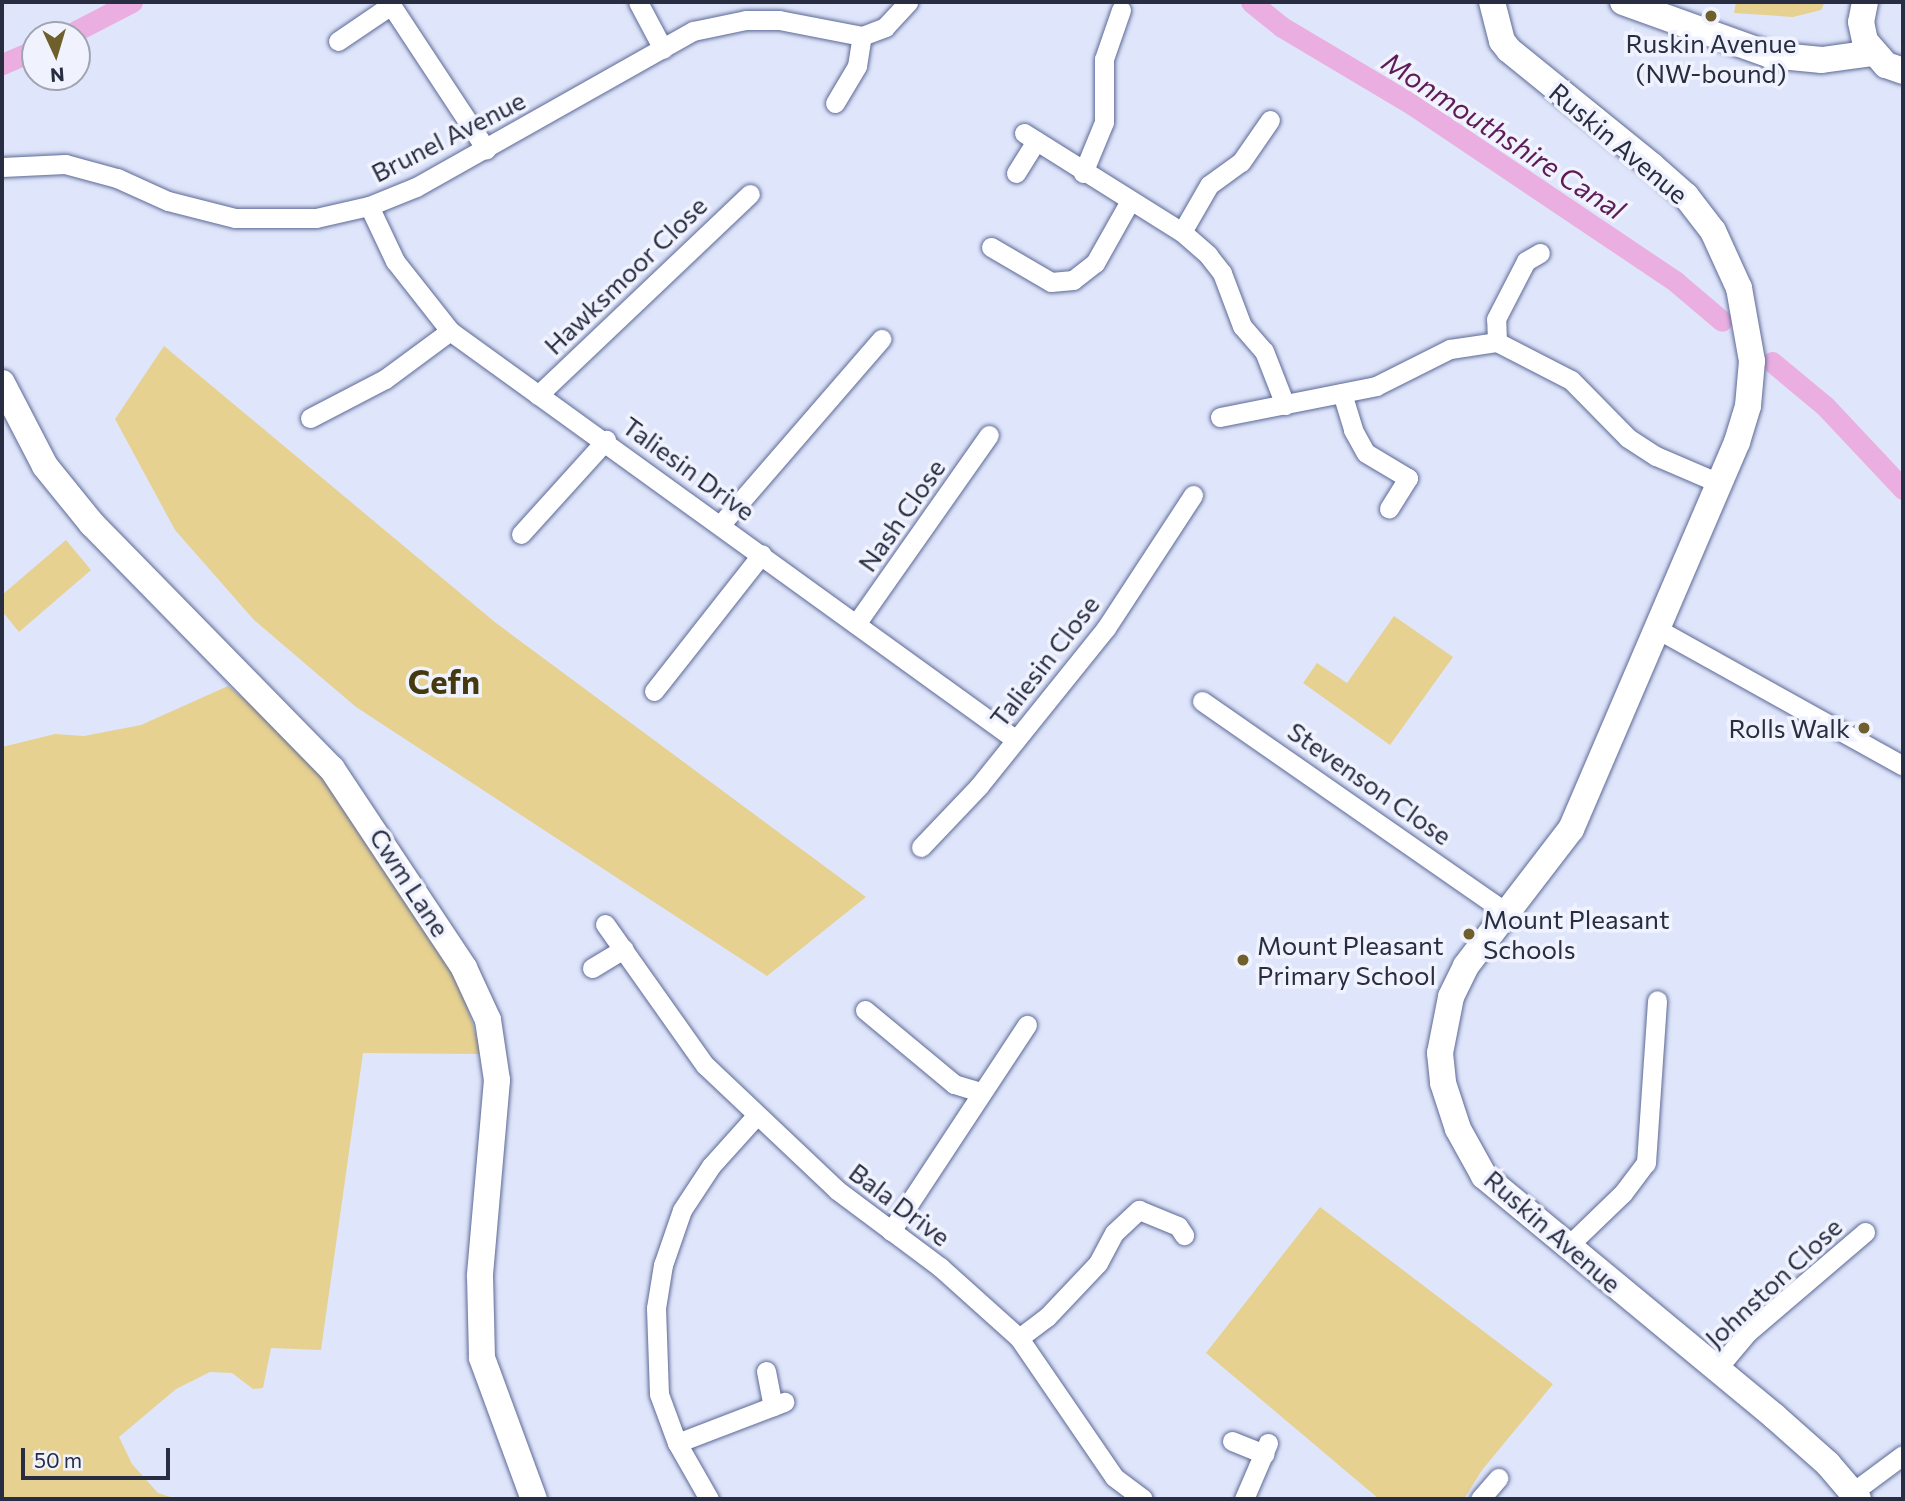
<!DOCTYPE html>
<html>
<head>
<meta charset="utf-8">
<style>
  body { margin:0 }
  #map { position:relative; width:1905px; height:1501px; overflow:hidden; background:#dfe6fb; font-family:Commissioner,sans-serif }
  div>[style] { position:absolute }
  .green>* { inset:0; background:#e6d191 }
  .canal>* { height:21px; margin:-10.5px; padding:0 10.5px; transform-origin:10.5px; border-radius:10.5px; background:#eaafe0 }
  .roads { filter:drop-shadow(0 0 2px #5d6996) drop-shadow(0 0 2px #5d6996) }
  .street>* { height:19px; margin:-9.5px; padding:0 9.5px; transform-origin:9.5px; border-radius:9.5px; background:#fff }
  .secondary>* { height:26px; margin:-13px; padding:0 13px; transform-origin:13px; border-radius:13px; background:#fff }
  .dots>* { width:19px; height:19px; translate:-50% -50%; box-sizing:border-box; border:4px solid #f0f3fe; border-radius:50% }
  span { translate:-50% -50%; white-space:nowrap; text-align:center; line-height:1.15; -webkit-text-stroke:7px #f0f3fe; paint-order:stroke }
  .poi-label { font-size:26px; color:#282d41 }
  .right { translate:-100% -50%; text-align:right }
  .left { translate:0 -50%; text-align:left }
  .street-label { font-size:26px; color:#282d41 }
  .water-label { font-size:28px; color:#5f1b58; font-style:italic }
  .district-label { font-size:33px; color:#453910; font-weight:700 }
  .frame { position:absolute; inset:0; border:4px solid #282d41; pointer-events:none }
  .north { position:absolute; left:21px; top:21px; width:70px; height:70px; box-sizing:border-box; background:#f0f3fe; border:2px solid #a0a4b2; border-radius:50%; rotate:176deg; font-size:19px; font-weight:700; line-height:28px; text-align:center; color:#282d41 }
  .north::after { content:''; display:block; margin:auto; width:24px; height:32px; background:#6e5f2c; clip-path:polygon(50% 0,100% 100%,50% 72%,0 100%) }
  .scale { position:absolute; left:21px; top:1448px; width:149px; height:32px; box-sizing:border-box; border:4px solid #282d41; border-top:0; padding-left:9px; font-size:21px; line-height:24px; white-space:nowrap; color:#282d41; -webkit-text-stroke:5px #f0f3fe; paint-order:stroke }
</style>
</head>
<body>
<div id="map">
  <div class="green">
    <div style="clip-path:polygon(1736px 2px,1825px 2px,1821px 10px,1793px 17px,1734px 13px)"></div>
    <div style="clip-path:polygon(164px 346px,496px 623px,866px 897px,767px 976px,356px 707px,254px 620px,175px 530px,115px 419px)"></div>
    <div style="clip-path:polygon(66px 540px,91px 570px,19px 632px,2px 611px,2px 595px)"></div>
    <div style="clip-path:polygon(1394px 616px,1453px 657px,1390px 745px,1303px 683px,1317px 663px,1347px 683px)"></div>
    <div style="clip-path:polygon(228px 686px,280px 728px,324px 772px,455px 968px,482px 1054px,363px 1053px,321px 1350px,271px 1348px,263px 1388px,253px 1389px,232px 1373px,210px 1372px,176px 1389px,119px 1437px,132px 1464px,158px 1493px,177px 1499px,2px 1499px,2px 747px,55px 734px,84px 736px,141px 725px)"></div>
    <div style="clip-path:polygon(1320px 1207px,1553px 1384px,1482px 1470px,1464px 1499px,1379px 1499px,1206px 1353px)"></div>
  </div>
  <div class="canal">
    <div style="left:1251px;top:2px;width:40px;rotate:39deg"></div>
    <div style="left:1282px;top:27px;width:152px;rotate:30.8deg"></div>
    <div style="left:1413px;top:105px;width:317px;rotate:33.9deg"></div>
    <div style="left:1676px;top:282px;width:60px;rotate:40.3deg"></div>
    <div style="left:68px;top:35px;width:72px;rotate:-27.3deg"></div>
    <div style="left:2px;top:64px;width:36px;rotate:-23deg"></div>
    <div style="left:1772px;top:362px;width:69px;rotate:39.7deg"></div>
    <div style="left:1825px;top:406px;width:114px;rotate:46.8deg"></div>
  </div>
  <div class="roads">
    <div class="street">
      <div style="left:638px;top:2px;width:53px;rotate:62deg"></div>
      <div style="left:338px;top:41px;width:64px;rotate:-34.2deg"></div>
      <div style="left:391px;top:5px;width:173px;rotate:56.6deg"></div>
      <div style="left:835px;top:103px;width:43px;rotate:-59.3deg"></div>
      <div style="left:857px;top:66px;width:30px;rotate:-81deg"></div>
      <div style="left:862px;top:36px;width:25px;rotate:-21deg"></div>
      <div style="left:885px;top:27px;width:34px;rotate:-47deg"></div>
      <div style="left:1024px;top:133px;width:186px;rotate:32.1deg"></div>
      <div style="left:1182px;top:232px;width:35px;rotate:41deg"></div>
      <div style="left:1208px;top:255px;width:23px;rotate:52deg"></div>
      <div style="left:1222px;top:273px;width:57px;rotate:69.3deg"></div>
      <div style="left:1242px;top:326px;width:33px;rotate:49deg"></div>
      <div style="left:1264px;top:351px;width:58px;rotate:68.7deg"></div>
      <div style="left:2px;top:167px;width:63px;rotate:-2.7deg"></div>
      <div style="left:65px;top:164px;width:54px;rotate:15.1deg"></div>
      <div style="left:117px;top:178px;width:56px;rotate:24.3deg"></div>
      <div style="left:168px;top:201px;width:69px;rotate:14.2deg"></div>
      <div style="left:235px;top:218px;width:81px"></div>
      <div style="left:316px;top:218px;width:54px;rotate:-12.8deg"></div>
      <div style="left:369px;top:206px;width:51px;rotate:-22deg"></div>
      <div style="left:416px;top:187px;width:318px;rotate:-29.4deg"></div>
      <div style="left:693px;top:31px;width:54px;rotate:-11.7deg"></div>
      <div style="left:746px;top:20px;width:33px"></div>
      <div style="left:779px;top:20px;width:85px;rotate:10.9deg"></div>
      <div style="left:1016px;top:173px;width:38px;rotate:-58deg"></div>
      <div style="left:1083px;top:173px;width:55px;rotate:-67.6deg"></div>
      <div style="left:1104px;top:122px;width:63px;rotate:-90deg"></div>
      <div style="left:1104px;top:59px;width:52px;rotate:-70.9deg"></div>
      <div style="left:369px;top:206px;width:61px;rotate:64.7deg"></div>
      <div style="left:395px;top:261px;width:89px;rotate:51.8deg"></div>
      <div style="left:450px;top:331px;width:698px;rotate:35.85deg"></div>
      <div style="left:1182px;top:232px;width:54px;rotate:-60.1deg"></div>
      <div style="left:1209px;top:185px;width:39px;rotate:-36deg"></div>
      <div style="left:1241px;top:162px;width:51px;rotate:-55.4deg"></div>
      <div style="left:991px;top:247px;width:69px;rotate:30.3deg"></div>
      <div style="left:1051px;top:282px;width:22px;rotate:-5deg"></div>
      <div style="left:1073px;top:280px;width:28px;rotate:-38deg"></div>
      <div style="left:1095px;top:263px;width:71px;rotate:-60.6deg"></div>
      <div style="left:1497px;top:342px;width:83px;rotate:27.2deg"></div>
      <div style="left:1571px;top:380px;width:81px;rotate:45.5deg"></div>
      <div style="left:1628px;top:438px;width:33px;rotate:33deg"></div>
      <div style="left:1656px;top:456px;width:71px;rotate:23.3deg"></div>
      <div style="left:1342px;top:393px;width:39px;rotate:73deg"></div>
      <div style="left:1353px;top:430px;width:26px;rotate:61deg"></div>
      <div style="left:1366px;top:453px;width:49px;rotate:30.8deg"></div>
      <div style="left:1408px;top:478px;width:36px;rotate:122deg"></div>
      <div style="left:538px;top:395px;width:292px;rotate:-43.5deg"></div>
      <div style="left:1220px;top:417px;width:159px;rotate:-11.2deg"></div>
      <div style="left:1376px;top:386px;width:83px;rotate:-26.6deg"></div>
      <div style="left:1450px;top:349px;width:48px;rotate:-8.5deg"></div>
      <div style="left:1497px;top:342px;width:23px;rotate:-92deg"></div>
      <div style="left:1496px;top:319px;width:65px;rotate:-62.7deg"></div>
      <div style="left:1526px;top:261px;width:16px;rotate:-30deg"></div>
      <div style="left:310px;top:418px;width:85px;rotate:-27.5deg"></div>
      <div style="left:385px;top:379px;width:81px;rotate:-36.4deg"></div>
      <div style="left:721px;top:524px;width:245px;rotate:-49.1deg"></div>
      <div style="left:521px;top:534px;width:127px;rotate:-47.9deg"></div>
      <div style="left:856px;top:624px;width:231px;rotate:-54.9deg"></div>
      <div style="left:1659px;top:630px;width:279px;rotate:29.1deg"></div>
      <div style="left:654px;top:691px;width:174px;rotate:-51.8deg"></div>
      <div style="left:1202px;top:701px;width:370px;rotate:34.8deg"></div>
      <div style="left:921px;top:847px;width:84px;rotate:-46.4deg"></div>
      <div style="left:979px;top:786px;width:203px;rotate:-51.2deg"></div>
      <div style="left:1106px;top:628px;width:159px;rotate:-56.8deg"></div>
      <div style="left:605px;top:924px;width:173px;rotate:54.7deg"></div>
      <div style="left:705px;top:1065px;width:182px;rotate:43.4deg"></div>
      <div style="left:837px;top:1190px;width:129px;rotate:36.8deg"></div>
      <div style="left:940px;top:1267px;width:106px;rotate:41.9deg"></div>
      <div style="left:1019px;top:1338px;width:168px;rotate:55.6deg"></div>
      <div style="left:1114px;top:1477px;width:36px;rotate:37deg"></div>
      <div style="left:592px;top:968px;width:37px;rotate:-31deg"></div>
      <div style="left:865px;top:1010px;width:116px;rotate:39.7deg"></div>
      <div style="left:954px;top:1084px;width:27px;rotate:17deg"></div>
      <div style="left:891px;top:1231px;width:247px;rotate:-56.6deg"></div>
      <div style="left:1567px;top:1247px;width:78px;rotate:-44deg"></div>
      <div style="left:1623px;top:1193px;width:38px;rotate:-53deg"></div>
      <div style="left:1646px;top:1163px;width:163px;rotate:-86.1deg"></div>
      <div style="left:1019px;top:1338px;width:35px;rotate:-37deg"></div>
      <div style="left:1047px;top:1317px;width:74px;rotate:-46.6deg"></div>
      <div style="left:1098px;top:1263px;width:34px;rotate:-62deg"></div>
      <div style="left:1114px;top:1233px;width:34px;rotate:-43deg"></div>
      <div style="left:1139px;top:1210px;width:42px;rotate:22.3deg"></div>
      <div style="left:1178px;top:1226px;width:11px;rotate:56deg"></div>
      <div style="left:1716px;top:1370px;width:50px;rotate:-49.9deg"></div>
      <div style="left:1748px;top:1332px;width:154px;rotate:-40.5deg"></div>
      <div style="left:766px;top:1371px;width:36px;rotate:79deg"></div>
      <div style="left:1232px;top:1441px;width:35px;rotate:22deg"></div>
      <div style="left:677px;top:1443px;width:115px;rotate:-21deg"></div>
      <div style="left:1853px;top:1492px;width:62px;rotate:-36.5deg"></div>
      <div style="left:709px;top:1499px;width:64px;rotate:-119.7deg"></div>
      <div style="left:677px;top:1443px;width:52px;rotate:-110.2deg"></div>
      <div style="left:659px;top:1394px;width:86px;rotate:-92deg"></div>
      <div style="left:656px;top:1308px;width:44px;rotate:-80.8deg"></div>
      <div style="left:663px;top:1265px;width:58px;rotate:-70.9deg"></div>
      <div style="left:682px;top:1210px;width:53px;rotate:-56.6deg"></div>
      <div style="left:711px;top:1166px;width:67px;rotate:-48deg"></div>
      <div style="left:1244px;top:1499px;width:61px;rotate:-66.8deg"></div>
      <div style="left:1480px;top:1499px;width:28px;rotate:-49deg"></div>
    </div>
    <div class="secondary">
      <div style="left:1492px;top:2px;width:40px;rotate:75.6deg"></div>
      <div style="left:1502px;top:41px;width:11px;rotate:52deg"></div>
      <div style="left:1509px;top:50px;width:184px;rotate:39deg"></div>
      <div style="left:1652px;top:166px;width:45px;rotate:41.4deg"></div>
      <div style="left:1686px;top:196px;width:44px;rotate:52.4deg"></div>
      <div style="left:1713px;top:231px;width:63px;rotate:65.5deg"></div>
      <div style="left:1739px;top:288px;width:74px;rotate:79.9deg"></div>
      <div style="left:1752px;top:361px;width:45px;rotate:95.1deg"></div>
      <div style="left:1748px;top:406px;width:38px;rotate:107deg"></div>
      <div style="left:1737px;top:442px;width:421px;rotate:113.2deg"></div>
      <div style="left:1571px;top:829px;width:173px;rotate:127.5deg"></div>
      <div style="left:1466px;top:966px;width:34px;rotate:116deg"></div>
      <div style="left:1451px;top:997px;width:57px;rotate:101.1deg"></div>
      <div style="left:1440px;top:1053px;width:30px;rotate:84deg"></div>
      <div style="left:1443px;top:1083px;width:48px;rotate:71.9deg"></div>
      <div style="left:1458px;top:1129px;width:54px;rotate:61deg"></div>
      <div style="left:1484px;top:1176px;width:376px;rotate:39.6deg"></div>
      <div style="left:1774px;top:1416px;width:72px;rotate:41.6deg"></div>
      <div style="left:1828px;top:1464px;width:46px;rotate:49.4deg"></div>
      <div style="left:1623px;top:2px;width:156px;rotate:19.8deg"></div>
      <div style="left:1770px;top:55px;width:52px;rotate:5.5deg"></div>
      <div style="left:1822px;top:60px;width:50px;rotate:-8deg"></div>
      <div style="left:1865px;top:2px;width:20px;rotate:101deg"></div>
      <div style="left:1861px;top:22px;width:19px;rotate:78deg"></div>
      <div style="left:1865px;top:41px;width:32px;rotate:49deg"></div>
      <div style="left:1886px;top:65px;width:18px;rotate:19deg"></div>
      <div style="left:2px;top:383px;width:93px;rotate:62.6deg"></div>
      <div style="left:45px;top:466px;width:75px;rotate:51deg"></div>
      <div style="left:92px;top:524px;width:343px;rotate:45.6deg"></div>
      <div style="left:332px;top:769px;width:239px;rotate:56.4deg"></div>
      <div style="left:464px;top:968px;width:57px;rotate:65.2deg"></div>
      <div style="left:488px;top:1020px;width:61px;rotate:81.5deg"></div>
      <div style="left:497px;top:1080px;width:197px;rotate:95deg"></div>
      <div style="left:480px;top:1276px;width:82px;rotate:88.6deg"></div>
      <div style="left:482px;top:1358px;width:150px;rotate:69.8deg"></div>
    </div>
  </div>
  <div class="dots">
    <div style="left:1711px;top:16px;background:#6e5f2c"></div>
    <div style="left:1864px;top:728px;background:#6e5f2c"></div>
    <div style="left:1469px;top:934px;background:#6e5f2c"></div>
    <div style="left:1243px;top:960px;background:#6e5f2c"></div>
  </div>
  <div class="poi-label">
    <span style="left:1711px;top:58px">Ruskin Avenue<br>(NW-bound)</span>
    <span class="right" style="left:1850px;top:728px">Rolls Walk</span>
    <span class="left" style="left:1483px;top:934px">Mount Pleasant<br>Schools</span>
    <span class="left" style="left:1257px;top:960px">Mount Pleasant<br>Primary School</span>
  </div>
  <div class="street-label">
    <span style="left:448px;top:136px;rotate:-27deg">Brunel Avenue</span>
    <span style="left:1619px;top:143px;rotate:40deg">Ruskin Avenue</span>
    <span style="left:625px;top:275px;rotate:-44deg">Hawksmoor Close</span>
    <span style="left:689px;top:468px;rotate:36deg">Taliesin Drive</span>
    <span style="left:901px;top:515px;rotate:-55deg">Nash Close</span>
    <span style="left:1044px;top:661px;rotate:-52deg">Taliesin Close</span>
    <span style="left:1370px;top:783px;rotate:35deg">Stevenson Close</span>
    <span style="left:410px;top:882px;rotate:57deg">Cwm Lane</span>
    <span style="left:900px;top:1204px;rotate:37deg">Bala Drive</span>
    <span style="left:1553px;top:1231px;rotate:41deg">Ruskin Avenue</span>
    <span style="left:1773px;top:1282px;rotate:-43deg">Johnston Close</span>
  </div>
  <div class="water-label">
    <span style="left:1504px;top:135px;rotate:33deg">Monmouthshire Canal</span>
  </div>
  <div class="district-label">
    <span style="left:444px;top:681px">Cefn</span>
  </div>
  <div class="frame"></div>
  <div class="north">N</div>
  <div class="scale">50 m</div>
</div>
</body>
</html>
